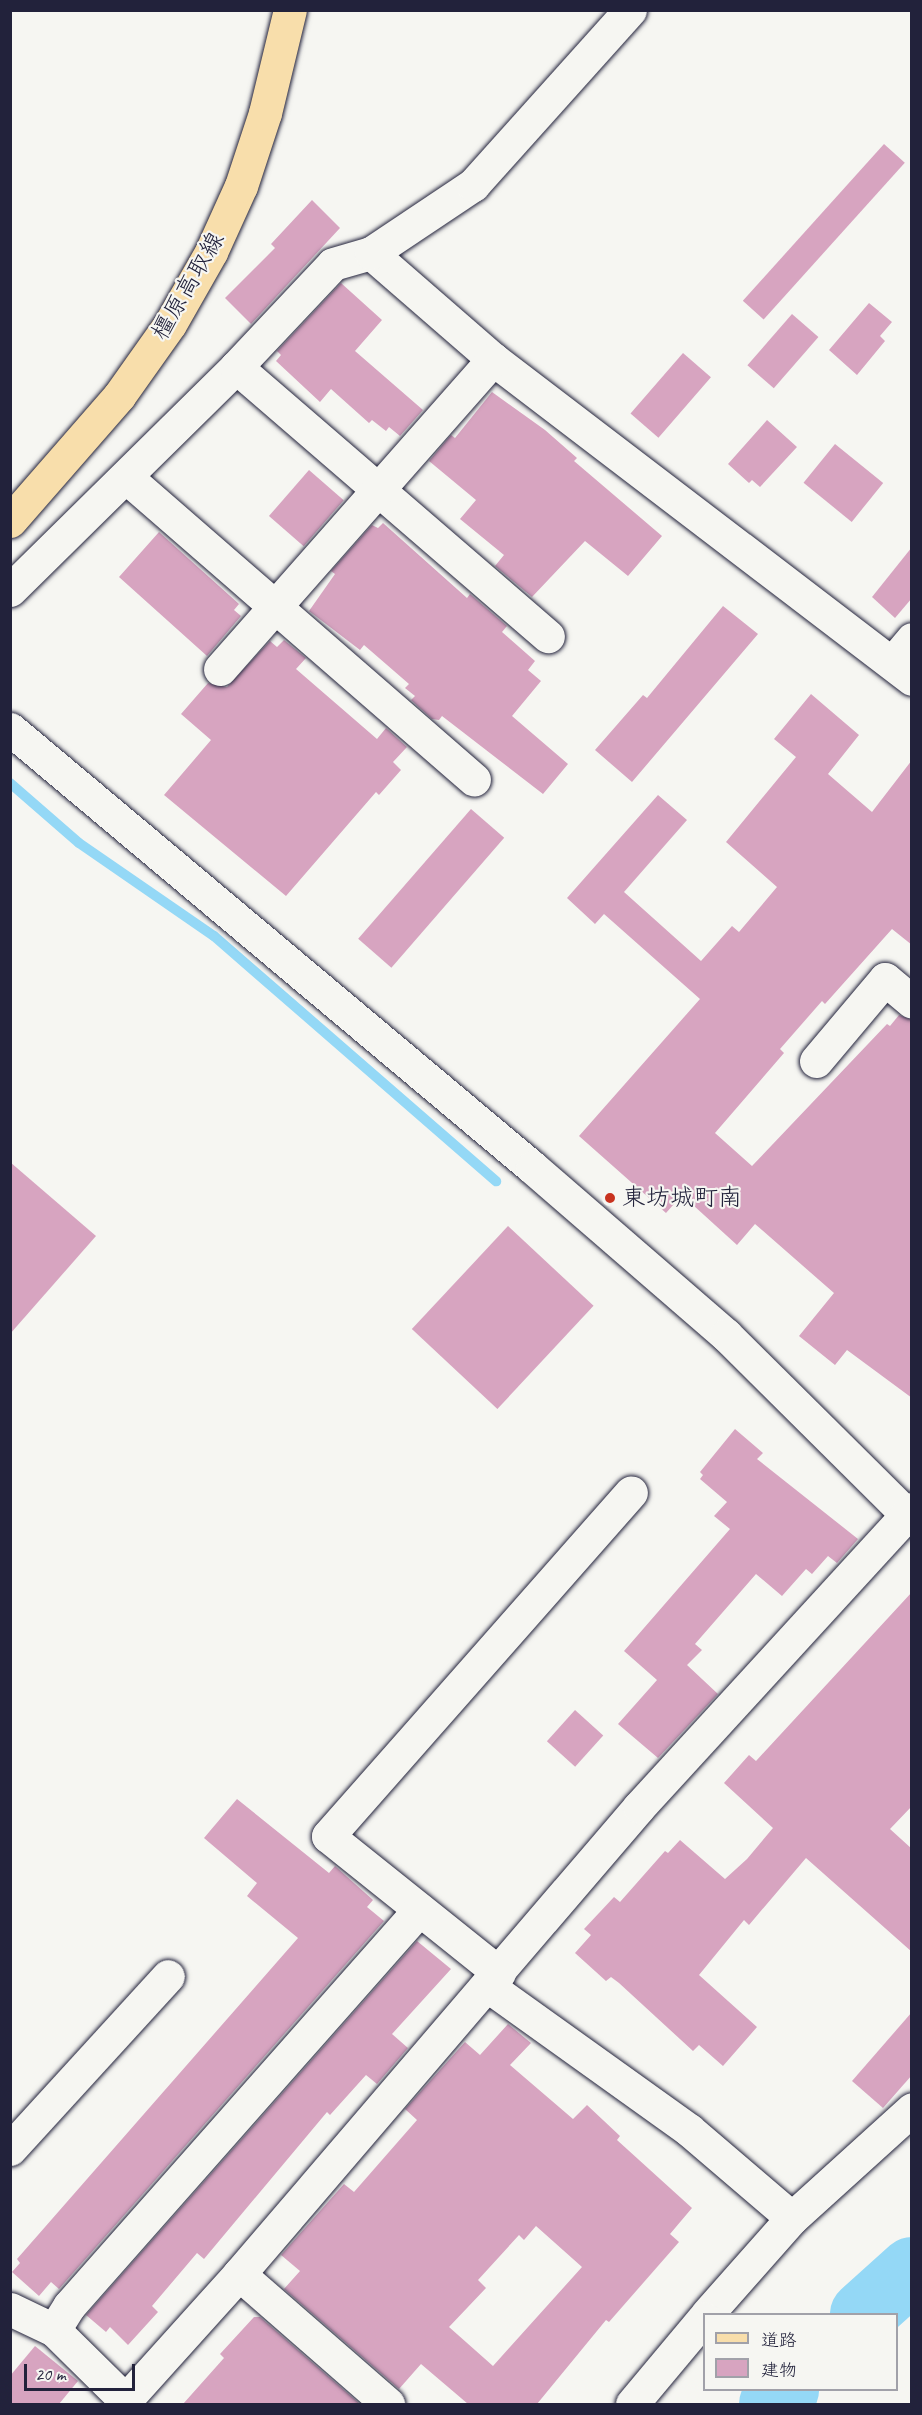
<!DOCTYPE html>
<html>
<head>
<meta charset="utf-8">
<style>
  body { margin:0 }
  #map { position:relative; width:922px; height:2415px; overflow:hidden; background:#f6f6f2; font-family:Caveat,"Klee One",sans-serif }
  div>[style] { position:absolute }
  .stream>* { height:10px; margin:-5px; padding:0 5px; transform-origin:5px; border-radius:5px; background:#94d8f6 }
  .river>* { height:66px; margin:-33px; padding:0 33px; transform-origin:33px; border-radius:33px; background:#94d8f6 }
  .building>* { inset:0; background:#d7a4c0; transform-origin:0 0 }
  .roads { filter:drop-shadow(0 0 2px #22223b) drop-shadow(0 0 2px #22223b) }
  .minor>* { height:33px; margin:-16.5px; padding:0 16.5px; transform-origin:16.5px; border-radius:16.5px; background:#f6f6f2 }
  .major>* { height:33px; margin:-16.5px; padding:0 16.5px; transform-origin:16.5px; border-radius:16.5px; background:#f8deab }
  .dots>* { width:16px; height:16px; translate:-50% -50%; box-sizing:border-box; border:3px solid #f6f6f2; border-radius:50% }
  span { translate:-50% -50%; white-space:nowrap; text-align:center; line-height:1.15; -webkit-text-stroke:4.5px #f6f6f2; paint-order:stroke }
  .street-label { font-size:24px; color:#22223b }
  .poi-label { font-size:24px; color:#22223b }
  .left { translate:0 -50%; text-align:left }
  .frame { position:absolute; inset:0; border:12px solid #22223b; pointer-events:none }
  .legend { position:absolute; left:703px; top:2313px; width:195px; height:78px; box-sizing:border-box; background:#f6f6f2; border:2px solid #a1a1a9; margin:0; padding:8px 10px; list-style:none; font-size:18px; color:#22223b }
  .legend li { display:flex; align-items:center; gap:12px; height:30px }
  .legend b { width:30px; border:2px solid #a1a1a9 }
  .scale { position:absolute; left:24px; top:2364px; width:111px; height:27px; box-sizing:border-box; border:3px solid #22223b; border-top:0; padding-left:8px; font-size:18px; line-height:21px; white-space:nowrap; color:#22223b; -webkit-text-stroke:4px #f6f6f2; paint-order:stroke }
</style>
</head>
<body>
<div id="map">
  <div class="stream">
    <div style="left:10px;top:783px;width:91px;rotate:41deg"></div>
    <div style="left:79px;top:843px;width:164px;rotate:34.6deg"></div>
    <div style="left:214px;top:936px;width:374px;rotate:41deg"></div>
  </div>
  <div class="river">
    <div style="left:863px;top:2314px;width:66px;rotate:-41.9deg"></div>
    <div style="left:772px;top:2404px;width:20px;rotate:-45deg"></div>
  </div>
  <div class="building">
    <div style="left:884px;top:144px;width:28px;height:211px;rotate:42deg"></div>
    <div style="clip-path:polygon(312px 200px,340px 228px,251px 324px,225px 298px,275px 248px,271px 244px)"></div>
    <div style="clip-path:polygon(341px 283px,382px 320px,355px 351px,423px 410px,400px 436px,389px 427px,386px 431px,372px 420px,369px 423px,331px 389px,320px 402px,276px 361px,281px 355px,277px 351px)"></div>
    <div style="clip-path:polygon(869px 303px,892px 322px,880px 336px,885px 341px,857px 375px,829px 350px)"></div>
    <div style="left:792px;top:314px;width:35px;height:68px;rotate:41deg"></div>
    <div style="left:683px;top:353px;width:37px;height:80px;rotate:41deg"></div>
    <div style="clip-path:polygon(492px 392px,545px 430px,577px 458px,574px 461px,662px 536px,628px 576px,585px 541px,532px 597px,495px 566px,504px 555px,460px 519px,476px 500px,429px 461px,451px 435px,455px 438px)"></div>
    <div style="clip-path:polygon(767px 420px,797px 447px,760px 487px,752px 480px,749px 483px,728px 464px)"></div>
    <div style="left:835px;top:444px;width:62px;height:50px;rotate:39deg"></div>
    <div style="left:309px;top:470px;width:46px;height:61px;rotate:41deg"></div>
    <div style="clip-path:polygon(383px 523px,467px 598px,470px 594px,507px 626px,502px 632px,535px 661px,528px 670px,541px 681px,512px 716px,568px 764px,543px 794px,442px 716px,439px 720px,432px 719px,411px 700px,415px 696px,405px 688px,409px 684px,364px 645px,360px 650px,309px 611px,335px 574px,331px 571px,372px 525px,378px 528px)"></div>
    <div style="clip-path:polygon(159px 532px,239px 604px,234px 610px,241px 616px,207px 656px,119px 577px)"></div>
    <div style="clip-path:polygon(912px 547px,912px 598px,895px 618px,872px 597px)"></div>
    <div style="clip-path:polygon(723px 606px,758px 634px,632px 782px,595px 750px,643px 695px,647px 698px)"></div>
    <div style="clip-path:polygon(284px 640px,306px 658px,296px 669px,377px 739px,386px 728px,407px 747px,393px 762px,401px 770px,379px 795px,376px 792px,286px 896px,164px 795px,211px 740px,181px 714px,208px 683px,227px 687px,270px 641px,277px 647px)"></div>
    <div style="clip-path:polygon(811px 694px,859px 735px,828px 774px,872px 812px,912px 760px,912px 945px,892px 929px,825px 1004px,822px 1001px,780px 1049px,784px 1053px,715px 1133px,752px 1166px,887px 1024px,890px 1026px,899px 1015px,912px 1020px,912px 1398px,847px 1350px,835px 1365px,799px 1336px,834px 1293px,755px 1224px,737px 1245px,682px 1195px,666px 1213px,579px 1136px,700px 999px,604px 914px,595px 924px,567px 898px,658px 795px,687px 820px,624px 892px,701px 961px,732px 926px,739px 932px,777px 887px,726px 842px,796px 757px,774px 739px)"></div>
    <div style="left:471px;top:809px;width:44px;height:172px;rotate:41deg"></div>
    <div style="clip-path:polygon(10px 1162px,96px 1236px,10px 1334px)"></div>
    <div style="left:508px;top:1226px;width:117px;height:141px;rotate:43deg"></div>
    <div style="clip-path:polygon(735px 1429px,763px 1453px,757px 1459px,858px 1539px,837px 1563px,828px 1556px,812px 1574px,806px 1569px,782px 1596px,756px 1574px,695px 1644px,702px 1650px,687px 1665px,718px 1694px,658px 1758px,618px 1724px,657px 1680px,624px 1651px,730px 1529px,714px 1516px,727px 1502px,700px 1479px,703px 1475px,700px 1472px)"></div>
    <div style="clip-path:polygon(912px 1592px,912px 1806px,890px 1829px,912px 1849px,912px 1952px,806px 1858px,749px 1925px,744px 1920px,699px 1975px,757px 2027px,723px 2066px,699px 2045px,693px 2051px,619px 1983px,611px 1977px,606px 1981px,575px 1953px,591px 1935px,584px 1929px,614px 1897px,620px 1902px,665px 1851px,668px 1853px,680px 1840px,725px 1879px,747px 1859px,773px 1828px,724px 1783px,749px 1755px,756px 1761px)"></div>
    <div style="left:575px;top:1710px;width:38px;height:42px;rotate:42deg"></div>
    <div style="clip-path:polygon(237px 1799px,329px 1873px,335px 1866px,373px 1900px,367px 1907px,384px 1921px,59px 2289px,51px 2282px,39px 2296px,12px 2272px,20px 2263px,17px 2259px,298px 1938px,247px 1896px,257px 1883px,204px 1838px)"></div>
    <div style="clip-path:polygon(417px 1941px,451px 1969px,392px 2034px,408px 2048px,377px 2084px,366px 2075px,330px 2115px,327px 2112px,204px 2259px,197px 2253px,152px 2306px,158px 2312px,128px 2345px,110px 2327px,106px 2332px,86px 2315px)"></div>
    <div style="clip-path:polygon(912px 2012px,912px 2075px,883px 2108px,852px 2081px)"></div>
    <div style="clip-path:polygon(evenodd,508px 2024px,531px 2043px,510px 2065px,573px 2119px,587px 2105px,620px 2136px,617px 2140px,692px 2208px,670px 2234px,679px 2242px,609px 2322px,606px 2320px,537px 2404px,468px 2404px,421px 2364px,399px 2389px,284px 2289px,300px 2271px,281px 2255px,344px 2184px,354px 2192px,417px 2120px,405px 2109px,465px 2042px,480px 2055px,508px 2024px,536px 2226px,582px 2267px,493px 2366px,449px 2327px,486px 2288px,478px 2280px,519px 2235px,524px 2240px,536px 2226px)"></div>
    <div style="clip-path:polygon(254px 2317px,260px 2317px,360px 2404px,183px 2404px,224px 2358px,220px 2354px)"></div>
    <div style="clip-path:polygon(35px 2346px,78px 2381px,59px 2404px,10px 2404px,10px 2376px)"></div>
  </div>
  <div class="roads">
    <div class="minor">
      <div style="left:371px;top:253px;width:162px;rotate:41deg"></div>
      <div style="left:493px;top:359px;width:527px;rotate:37.37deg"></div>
      <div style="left:236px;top:367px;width:412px;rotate:40.8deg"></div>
      <div style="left:126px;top:477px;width:461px;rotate:41deg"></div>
      <div style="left:10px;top:590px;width:317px;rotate:-44.6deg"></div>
      <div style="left:236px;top:367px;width:141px;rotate:-46.7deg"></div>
      <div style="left:333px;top:264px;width:40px;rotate:-16deg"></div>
      <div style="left:371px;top:253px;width:123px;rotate:-33.7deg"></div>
      <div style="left:473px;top:185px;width:235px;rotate:-48.1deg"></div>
      <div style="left:892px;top:663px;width:31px;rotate:-50deg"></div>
      <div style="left:220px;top:669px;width:413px;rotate:-48.6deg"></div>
      <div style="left:10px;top:729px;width:681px;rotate:40deg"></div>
      <div style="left:532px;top:1167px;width:257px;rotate:40.9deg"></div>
      <div style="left:726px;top:1335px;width:262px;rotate:44.8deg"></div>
      <div style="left:816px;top:1061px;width:107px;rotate:-49.9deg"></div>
      <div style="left:885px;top:979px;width:35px;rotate:40deg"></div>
      <div style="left:499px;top:1973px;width:219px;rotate:-141.3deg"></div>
      <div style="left:328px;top:1836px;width:458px;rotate:-48.6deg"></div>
      <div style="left:488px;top:1986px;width:247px;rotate:35.6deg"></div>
      <div style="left:689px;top:2130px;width:135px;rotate:40.5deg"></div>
      <div style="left:10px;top:2149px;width:234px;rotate:-47.6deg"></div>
      <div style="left:239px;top:2274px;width:198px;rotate:41.1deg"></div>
      <div style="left:10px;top:2309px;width:49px;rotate:25.5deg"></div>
      <div style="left:54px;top:2330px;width:105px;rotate:44.6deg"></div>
      <div style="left:707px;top:2314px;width:128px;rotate:-48.5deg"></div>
      <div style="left:792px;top:2218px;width:162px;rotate:-42.2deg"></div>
      <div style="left:54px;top:2330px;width:28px;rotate:-58deg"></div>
      <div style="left:69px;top:2306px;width:529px;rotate:-48.53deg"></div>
      <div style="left:122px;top:2404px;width:175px;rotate:-48deg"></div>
      <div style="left:239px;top:2274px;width:615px;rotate:-49.42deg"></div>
      <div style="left:639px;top:1807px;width:404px;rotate:-47.5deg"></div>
      <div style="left:632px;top:2404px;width:112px;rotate:-50.1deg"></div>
    </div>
    <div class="major">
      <div style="left:10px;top:521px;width:166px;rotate:-48.9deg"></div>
      <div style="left:119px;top:396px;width:88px;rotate:-54.7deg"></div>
      <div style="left:170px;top:324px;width:83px;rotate:-60.3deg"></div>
      <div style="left:211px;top:252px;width:72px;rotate:-65.6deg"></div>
      <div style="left:241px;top:186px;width:77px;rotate:-71.8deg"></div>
      <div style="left:265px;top:113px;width:106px;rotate:-76.4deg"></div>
    </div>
  </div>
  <div class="dots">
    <div style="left:610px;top:1198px;background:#c8321e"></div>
  </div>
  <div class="street-label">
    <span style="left:188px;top:286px;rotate:-60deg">橿原高取線</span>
  </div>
  <div class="poi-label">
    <span class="left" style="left:622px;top:1198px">東坊城町南</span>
  </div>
  <div class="frame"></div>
  <ul class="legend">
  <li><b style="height:8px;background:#f8deab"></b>道路</li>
  <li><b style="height:16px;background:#d7a4c0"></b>建物</li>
  </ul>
  <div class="scale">20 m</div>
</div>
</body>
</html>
